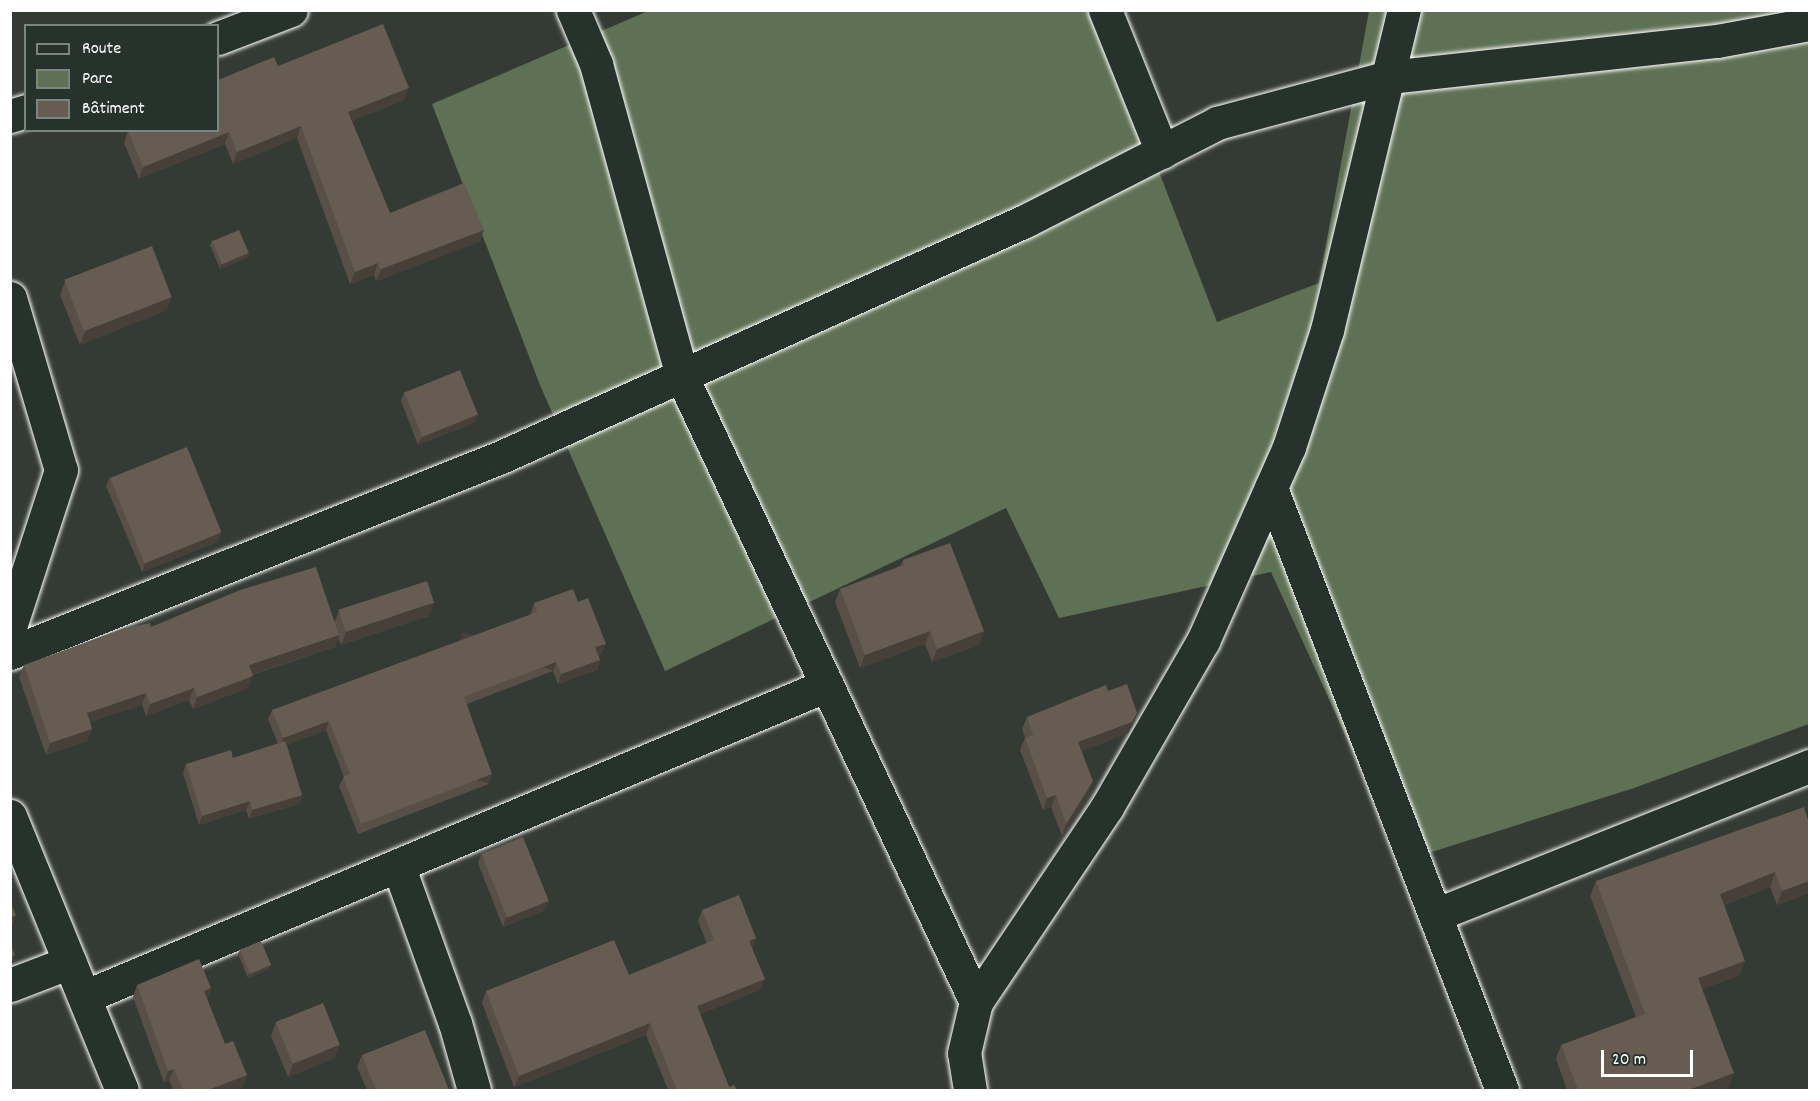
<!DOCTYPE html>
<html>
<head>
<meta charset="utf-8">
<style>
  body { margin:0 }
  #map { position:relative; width:1820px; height:1101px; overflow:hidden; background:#333b34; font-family:Dekko,sans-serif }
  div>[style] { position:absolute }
  .green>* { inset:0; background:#5e7154 }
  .roads { filter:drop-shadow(0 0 2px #fff) drop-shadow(0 0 2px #fff) }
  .minor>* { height:33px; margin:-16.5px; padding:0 16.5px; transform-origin:16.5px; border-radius:16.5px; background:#26332d }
  .wall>* { inset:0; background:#584f46 }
  .shaded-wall>* { inset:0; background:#474039; transform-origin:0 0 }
  .building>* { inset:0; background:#665c51; transform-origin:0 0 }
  span { translate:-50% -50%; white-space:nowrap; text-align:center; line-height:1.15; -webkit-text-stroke:5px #26332d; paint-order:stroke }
  .frame { position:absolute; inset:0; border:12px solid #fff; pointer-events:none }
  .legend { position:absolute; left:24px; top:24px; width:195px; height:108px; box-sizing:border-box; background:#26332d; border:2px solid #7d8581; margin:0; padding:8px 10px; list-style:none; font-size:18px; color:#fff }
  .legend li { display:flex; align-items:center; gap:12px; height:30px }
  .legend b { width:30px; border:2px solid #7d8581 }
  .scale { position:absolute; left:1601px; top:1050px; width:92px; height:27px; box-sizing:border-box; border:3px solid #fff; border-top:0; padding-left:8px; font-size:18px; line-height:21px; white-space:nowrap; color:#fff; -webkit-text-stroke:4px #26332d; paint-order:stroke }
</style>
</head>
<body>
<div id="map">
  <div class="green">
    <div style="clip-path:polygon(648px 11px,1097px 11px,1217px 322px,1319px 283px,1369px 11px,1809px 11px,1809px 724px,1634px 788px,1403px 861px,1271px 572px,1059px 618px,1006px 508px,665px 671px,540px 385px,432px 104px)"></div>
  </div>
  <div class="roads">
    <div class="minor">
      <div style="left:573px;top:10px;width:59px;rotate:66.9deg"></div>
      <div style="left:596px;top:64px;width:325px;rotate:74.6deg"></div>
      <div style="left:682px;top:377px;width:691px;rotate:64.81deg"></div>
      <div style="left:1105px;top:10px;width:153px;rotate:68.1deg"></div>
      <div style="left:218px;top:38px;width:78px;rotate:-21deg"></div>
      <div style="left:10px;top:116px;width:17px;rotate:-17deg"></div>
      <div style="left:10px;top:298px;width:179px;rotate:73.5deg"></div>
      <div style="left:61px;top:470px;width:165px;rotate:108deg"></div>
      <div style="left:1271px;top:488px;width:645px;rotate:69.01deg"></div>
      <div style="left:10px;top:653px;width:529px;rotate:-21.76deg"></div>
      <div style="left:501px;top:457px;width:575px;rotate:-24.25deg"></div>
      <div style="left:1025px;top:221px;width:216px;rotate:-27deg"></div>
      <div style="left:1217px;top:123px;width:178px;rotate:-15deg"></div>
      <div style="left:1389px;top:77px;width:330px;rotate:-6.3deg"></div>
      <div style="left:1717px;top:41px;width:95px;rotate:-10.4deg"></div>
      <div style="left:10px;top:816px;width:296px;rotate:67.8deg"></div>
      <div style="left:398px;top:865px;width:168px;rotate:70.2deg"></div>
      <div style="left:455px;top:1023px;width:70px;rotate:74.2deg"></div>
      <div style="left:1435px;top:915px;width:404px;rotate:-21.7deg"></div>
      <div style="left:10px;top:985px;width:64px;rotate:-21deg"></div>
      <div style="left:84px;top:997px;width:806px;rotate:-22.78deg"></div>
      <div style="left:970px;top:1090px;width:37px;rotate:-99deg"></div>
      <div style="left:964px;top:1053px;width:52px;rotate:-76.8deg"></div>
      <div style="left:976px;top:1002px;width:235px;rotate:-56.1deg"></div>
      <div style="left:1107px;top:807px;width:192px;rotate:-60deg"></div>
      <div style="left:1203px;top:641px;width:212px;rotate:-66.1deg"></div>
      <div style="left:1289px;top:447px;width:123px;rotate:-72deg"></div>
      <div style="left:1327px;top:330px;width:329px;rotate:-76.5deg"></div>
    </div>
  </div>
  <div class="wall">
    <div style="clip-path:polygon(278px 66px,404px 100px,352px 121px,390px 213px,484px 230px,479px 242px,376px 281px,374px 275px,350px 284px,297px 138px,233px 164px,225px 144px,139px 179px,124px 143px,128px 131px,218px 130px)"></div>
    <div style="clip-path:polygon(212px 240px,249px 253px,247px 258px,220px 269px,210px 245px)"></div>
    <div style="clip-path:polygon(65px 282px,167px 310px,80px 345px,60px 295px)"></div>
    <div style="clip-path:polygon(404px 392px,478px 414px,474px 423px,418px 445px,401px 401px)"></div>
    <div style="clip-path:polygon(110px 477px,221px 533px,217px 542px,142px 572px,106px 486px)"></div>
    <div style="clip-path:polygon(903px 560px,984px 631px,979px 645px,932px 662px,925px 644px,860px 668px,835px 602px,840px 589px,900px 566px)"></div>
    <div style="clip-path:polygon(578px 602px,602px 653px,598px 655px,600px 660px,597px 670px,558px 684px,553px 671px,467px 704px,489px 784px,358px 834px,339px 786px,344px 777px,326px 730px,287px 745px,302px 795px,299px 804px,249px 819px,246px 810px,199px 825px,183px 773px,186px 764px,233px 758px,278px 744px,268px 719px,272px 710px,531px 615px,531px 613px,534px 603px)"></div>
    <div style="clip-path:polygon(339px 611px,429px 616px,341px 645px,338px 638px,335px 647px,252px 675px,248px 688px,193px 709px,189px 700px,146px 716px,142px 705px,90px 722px,92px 729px,87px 741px,46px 755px,19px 677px,24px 665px,151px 627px,335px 621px)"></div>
    <div style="clip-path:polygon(1108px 691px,1133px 724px,1128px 733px,1082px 751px,1089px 793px,1062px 836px,1051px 807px,1043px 810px,1020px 750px,1025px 738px,1022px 729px,1027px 717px)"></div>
    <div style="clip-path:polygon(1809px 823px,1809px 893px,1777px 905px,1770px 887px,1724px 905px,1740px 975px,1702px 989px,1729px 1087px,1720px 1090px,1567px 1090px,1556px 1059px,1561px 1045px,1636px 1017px,1590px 896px,1596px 881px)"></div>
    <div style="clip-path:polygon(481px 854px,545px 910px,503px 927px,478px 863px)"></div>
    <div style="clip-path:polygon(702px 910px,756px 938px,752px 949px,765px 979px,760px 990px,700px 1014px,729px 1087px,737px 1090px,668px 1090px,646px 1035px,514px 1087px,482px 1003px,486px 991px,629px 975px,707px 944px,698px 921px)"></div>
    <div style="clip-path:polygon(240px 950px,269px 969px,248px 978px,238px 954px)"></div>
    <div style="clip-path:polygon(137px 985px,211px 988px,207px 1000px,225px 1044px,247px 1075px,243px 1087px,234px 1090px,173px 1090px,169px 1080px,164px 1083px,133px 997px)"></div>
    <div style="clip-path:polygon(276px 1022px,335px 1058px,288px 1077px,271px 1036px)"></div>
    <div style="clip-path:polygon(362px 1055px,449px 1090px,367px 1090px,357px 1067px)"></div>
  </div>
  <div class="shaded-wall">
    <div style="clip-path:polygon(409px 88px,404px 100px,344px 124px,348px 112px)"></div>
    <div style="clip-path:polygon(301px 126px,297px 138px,233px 164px,237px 152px)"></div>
    <div style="clip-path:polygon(229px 132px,225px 144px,139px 179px,143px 167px)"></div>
    <div style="clip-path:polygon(484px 230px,479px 242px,376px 281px,381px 269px)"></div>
    <div style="clip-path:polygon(249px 253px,247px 258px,220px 269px,221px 264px)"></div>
    <div style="clip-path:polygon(378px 263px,374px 275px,350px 284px,355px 272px)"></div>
    <div style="clip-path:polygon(172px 297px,167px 310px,80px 345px,85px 331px)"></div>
    <div style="clip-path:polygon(478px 414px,474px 423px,418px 445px,422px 436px)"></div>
    <div style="clip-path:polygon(221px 533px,217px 542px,142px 572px,145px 563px)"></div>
    <div style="clip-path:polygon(434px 603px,429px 616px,341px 645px,346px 632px)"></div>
    <div style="clip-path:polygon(930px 631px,925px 644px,860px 668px,865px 655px)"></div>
    <div style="clip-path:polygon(984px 631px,979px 645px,932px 662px,937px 649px)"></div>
    <div style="clip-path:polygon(339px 635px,335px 647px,244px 677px,249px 665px)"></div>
    <div style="clip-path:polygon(606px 644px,602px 653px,592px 657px,595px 647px)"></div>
    <div style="clip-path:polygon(600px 660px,597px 670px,558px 684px,561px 674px)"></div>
    <div style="left:556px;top:662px;width:9px;height:98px;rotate:108deg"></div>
    <div style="clip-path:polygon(253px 676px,248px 688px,193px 709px,197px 697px)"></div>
    <div style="clip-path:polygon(194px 688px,189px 700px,146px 716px,150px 704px)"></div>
    <div style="clip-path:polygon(146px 693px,142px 705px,82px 725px,87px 713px)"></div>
    <div style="clip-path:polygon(1137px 713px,1133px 724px,1128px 733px,1074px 754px,1078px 742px)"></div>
    <div style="clip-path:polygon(329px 721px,326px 730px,280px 748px,283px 738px)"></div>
    <div style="clip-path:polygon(92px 729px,87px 741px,46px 755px,50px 743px)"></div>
    <div style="left:492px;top:774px;width:10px;height:140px;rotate:107deg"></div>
    <div style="clip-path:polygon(1093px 781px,1089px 793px,1062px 836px,1066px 824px)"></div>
    <div style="clip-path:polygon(302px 795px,299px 804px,249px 819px,252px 810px)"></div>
    <div style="clip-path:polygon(1056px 795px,1051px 807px,1043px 810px,1047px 798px)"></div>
    <div style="clip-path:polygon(250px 801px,246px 810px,199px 825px,202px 816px)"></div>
    <div style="clip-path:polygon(1775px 872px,1770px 887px,1715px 908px,1720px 894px)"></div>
    <div style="clip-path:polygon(1809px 881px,1809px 893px,1777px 905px,1782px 891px)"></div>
    <div style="clip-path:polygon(549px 901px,545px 910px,503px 927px,506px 917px)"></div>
    <div style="clip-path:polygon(16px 915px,13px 925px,10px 926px,10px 918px)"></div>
    <div style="clip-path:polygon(756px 938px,752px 950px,749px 941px)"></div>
    <div style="clip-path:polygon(15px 955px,12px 964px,10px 965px,10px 957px)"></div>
    <div style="clip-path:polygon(1745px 961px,1740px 975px,1693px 993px,1698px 978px)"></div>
    <div style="clip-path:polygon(271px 965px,269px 969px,248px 978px,249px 973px)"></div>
    <div style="clip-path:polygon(765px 979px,760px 990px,692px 1017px,697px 1006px)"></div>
    <div style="clip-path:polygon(211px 988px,207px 1000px,204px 991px)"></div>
    <div style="clip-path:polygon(650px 1023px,646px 1035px,514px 1087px,519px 1076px)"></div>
    <div style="clip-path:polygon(340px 1045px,335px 1058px,288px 1077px,293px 1064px)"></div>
    <div style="clip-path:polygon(174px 1069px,169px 1080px,164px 1083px,168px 1071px)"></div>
    <div style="clip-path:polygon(1734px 1073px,1729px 1087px,1720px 1090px,1688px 1090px)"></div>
    <div style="clip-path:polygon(247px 1075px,243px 1087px,234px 1090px,208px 1090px)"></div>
  </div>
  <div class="building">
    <div style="clip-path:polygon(383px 24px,409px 88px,348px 112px,390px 213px,464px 183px,484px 230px,381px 269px,378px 263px,355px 272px,301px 126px,237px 152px,229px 132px,143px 167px,128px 131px,218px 130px,218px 80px,274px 57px,278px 66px)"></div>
    <div style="left:239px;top:230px;width:25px;height:29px;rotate:67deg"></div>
    <div style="left:152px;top:246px;width:55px;height:94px;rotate:69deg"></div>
    <div style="left:460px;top:370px;width:48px;height:60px;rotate:68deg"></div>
    <div style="left:187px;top:447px;width:92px;height:83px;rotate:68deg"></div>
    <div style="clip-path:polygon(950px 543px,984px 631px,937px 649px,930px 631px,865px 655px,840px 589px,904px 565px,903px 560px)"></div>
    <div style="clip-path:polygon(316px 567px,339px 635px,249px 665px,253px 676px,197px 697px,194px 688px,150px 704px,146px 693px,87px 713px,92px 729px,50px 743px,24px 665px,125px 628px,150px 623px,151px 627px,240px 590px)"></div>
    <div style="left:427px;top:581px;width:23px;height:93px;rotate:72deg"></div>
    <div style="clip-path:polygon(573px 589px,578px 602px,588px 598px,606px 644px,595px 647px,600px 660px,561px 674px,556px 662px,464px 697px,492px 774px,361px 824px,343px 777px,350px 774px,329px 721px,283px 738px,272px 710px,537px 612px,534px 603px)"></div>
    <div style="clip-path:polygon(1127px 684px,1137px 713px,1132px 722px,1078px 742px,1093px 781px,1066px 824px,1056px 795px,1047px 798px,1025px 738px,1033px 735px,1027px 717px,1106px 685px,1108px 691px)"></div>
    <div style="clip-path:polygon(285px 741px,302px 795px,252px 810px,250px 801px,202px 816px,186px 764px,231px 750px,233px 758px)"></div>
    <div style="clip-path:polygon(1804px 807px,1809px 823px,1809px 881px,1782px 891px,1775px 872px,1720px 894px,1745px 961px,1698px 978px,1734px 1073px,1688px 1090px,1578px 1090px,1561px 1045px,1645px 1014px,1596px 881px)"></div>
    <div style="left:523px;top:837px;width:69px;height:45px;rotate:68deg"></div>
    <div style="clip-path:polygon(739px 895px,756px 938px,749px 941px,765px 979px,697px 1006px,729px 1087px,734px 1085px,737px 1090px,677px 1090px,650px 1023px,519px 1076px,486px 991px,614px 940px,629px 975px,714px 940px,702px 910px)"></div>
    <div style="clip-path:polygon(10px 902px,16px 915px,10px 918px)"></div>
    <div style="left:261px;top:941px;width:26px;height:23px;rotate:67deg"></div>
    <div style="clip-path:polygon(10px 943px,15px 955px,10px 957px)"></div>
    <div style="clip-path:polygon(199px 959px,211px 988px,204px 991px,225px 1044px,233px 1041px,247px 1075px,208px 1090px,183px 1090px,174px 1069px,168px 1071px,137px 985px)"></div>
    <div style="left:323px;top:1003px;width:45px;height:51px;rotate:68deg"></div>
    <div style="clip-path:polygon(425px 1030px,449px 1090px,376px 1090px,362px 1055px)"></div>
  </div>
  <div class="frame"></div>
  <ul class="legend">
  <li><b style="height:8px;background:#26332d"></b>Route</li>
  <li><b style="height:16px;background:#5e7154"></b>Parc</li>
  <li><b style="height:16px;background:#665c51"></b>Bâtiment</li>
  </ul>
  <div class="scale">20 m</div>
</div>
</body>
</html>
